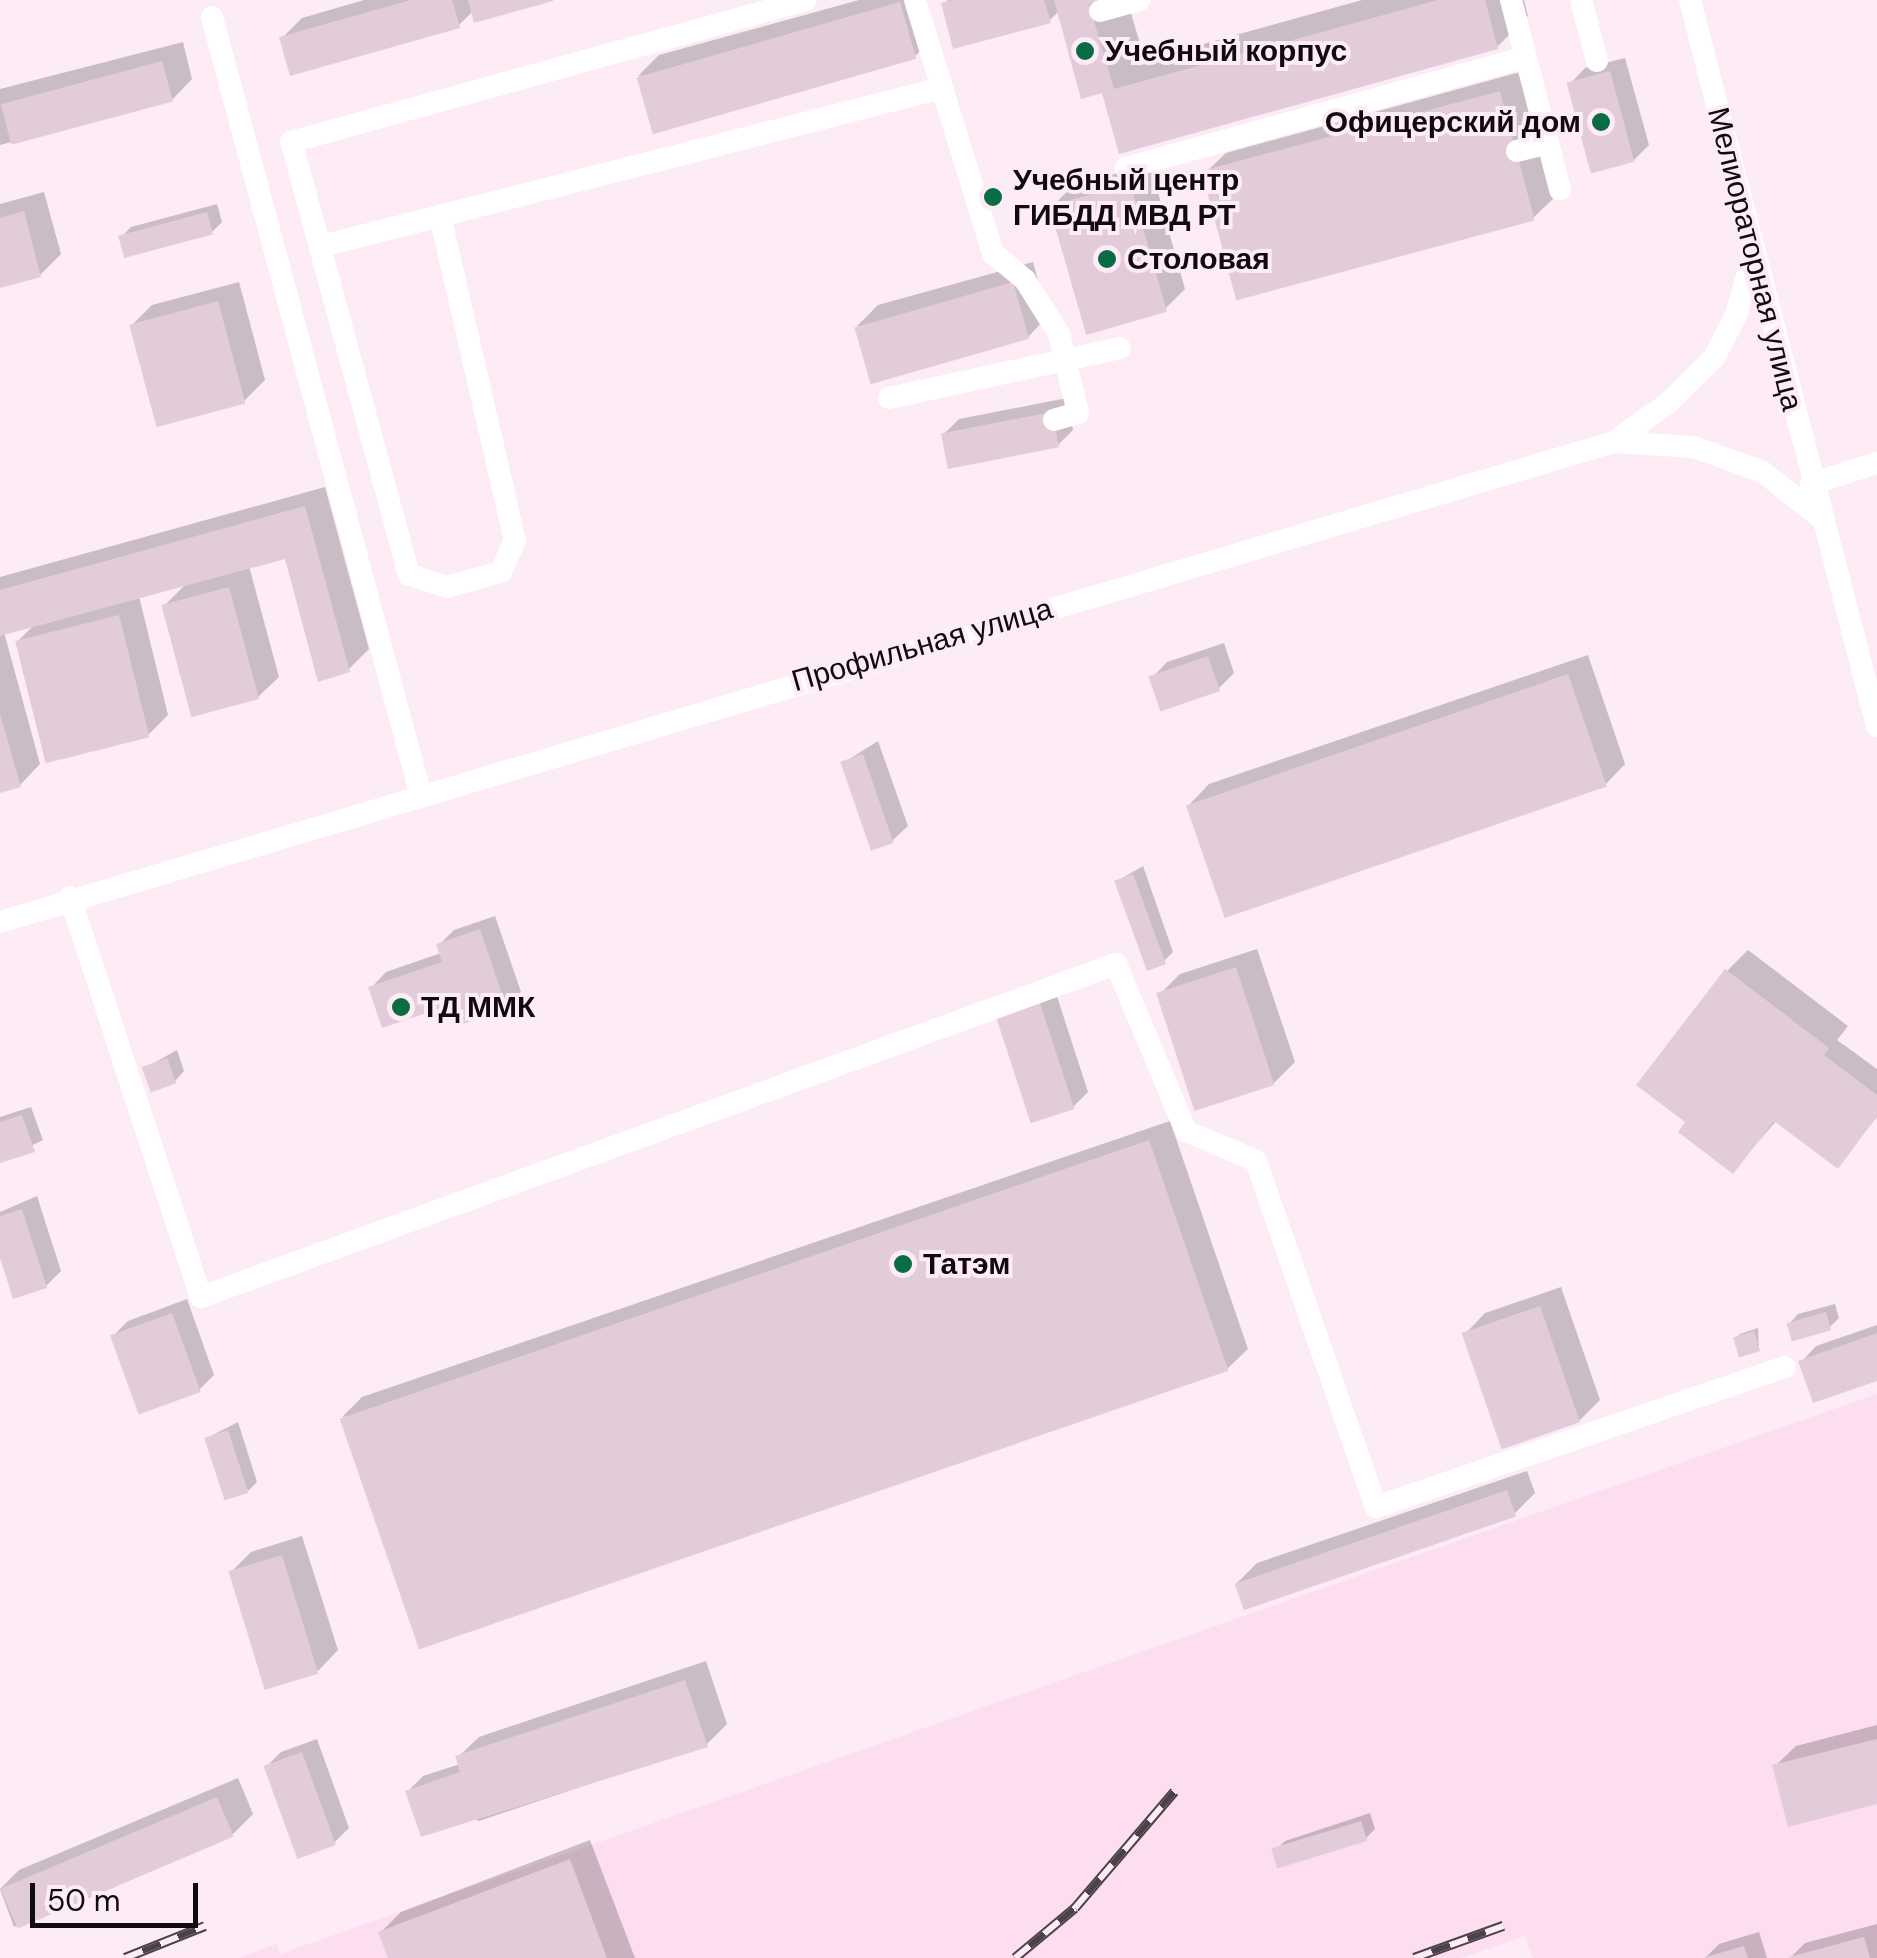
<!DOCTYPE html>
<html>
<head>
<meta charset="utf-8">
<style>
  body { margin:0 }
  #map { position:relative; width:1877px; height:1958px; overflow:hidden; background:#fdebf6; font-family:"DM Sans",sans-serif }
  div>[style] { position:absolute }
  .built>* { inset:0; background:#fcdef0 }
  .shadow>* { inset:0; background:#0003 }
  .building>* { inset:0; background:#e3ccda; transform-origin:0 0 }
  .minor>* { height:22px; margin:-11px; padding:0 11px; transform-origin:11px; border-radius:11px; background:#fff }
  .rail>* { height:10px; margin-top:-5px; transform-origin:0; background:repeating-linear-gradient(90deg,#fdebf6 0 19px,#4b4148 0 38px); box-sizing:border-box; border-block:2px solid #4b4148 }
  .dots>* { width:28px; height:28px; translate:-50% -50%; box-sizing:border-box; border:5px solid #fdebf6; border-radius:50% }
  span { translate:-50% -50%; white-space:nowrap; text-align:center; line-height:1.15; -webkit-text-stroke:8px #fdebf6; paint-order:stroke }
  .poi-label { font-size:30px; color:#110a0f; font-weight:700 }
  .left { translate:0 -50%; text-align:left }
  .right { translate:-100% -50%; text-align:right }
  .street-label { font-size:30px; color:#110a0f }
  .scale { position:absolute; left:30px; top:1883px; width:168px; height:45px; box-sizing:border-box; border:5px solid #110a0f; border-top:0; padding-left:12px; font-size:30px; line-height:35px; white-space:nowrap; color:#110a0f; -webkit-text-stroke:8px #fdebf6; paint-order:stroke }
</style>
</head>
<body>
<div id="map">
  <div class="built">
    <div style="clip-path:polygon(1877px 1394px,1877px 1958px,1533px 1958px,1525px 1936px,1461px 1958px,238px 1958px,277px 1944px,280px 1954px)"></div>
  </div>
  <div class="shadow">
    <div style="clip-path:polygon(364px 0,548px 0,474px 10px,458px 26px,282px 38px,302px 18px)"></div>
    <div style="clip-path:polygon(859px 0,925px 0,935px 37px,914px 57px,638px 76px,659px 55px)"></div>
    <div style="clip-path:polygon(948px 0,1127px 0,1145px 60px,1362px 0,1524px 0,1528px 16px,1497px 47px,1120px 150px,1103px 90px,1059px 11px,1050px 20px,944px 4px)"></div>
    <div style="clip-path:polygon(183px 42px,192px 79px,172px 100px,0 145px,0 89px)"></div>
    <div style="clip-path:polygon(1625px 58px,1649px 145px,1634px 160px,1570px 84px,1585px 68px)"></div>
    <div style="clip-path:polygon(1520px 72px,1555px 197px,1534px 217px,1205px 173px,1226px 153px)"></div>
    <div style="clip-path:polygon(1150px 164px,1185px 289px,1164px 310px,1052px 206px,1073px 186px)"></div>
    <div style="clip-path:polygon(44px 192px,61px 254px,40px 275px,0 286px,0 204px)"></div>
    <div style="clip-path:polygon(217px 204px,222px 222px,212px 232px,121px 237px,131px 227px)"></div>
    <div style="clip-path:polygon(1033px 262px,1048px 316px,1028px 337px,857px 326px,878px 305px)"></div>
    <div style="clip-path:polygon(239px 282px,265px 380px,244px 401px,131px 326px,152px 305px)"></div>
    <div style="clip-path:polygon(1067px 398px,1073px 430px,1058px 445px,944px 434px,959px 419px)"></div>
    <div style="clip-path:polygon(325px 487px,369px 649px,348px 670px,287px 556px,249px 566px,279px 677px,258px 697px,164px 606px,187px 583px,139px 596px,168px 715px,148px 735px,18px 641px,35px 624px,4px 632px,40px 764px,20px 785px,0 790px,0 577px)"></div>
    <div style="clip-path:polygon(1224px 643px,1234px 673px,1219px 688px,1152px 678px,1167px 662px)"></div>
    <div style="clip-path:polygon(1588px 655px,1625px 764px,1605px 785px,1189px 805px,1209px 784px)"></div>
    <div style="clip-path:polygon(878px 741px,908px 826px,892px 841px,843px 763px)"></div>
    <div style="clip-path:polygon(1143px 866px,1173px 952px,1163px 962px,1117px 881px)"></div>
    <div style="clip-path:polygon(495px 916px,521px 992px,506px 1007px,371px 988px,386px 972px,441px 953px,439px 945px,454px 930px)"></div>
    <div style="clip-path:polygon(1257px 949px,1295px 1062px,1274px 1083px,1159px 995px,1180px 974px)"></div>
    <div style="clip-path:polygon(1748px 950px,1848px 1026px,1837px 1040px,1877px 1069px,1877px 1117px,1837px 1166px,1777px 1120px,1733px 1171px,1689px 1122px,1727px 971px)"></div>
    <div style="clip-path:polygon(1052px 981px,1088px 1092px,1073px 1107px,996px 1010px)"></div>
    <div style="clip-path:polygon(177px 1050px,184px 1071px,175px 1081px,145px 1068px)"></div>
    <div style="clip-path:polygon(31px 1107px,43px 1140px,0 1161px,0 1117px)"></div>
    <div style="clip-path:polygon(1170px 1121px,1248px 1349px,1227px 1369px,342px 1417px,362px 1397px)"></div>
    <div style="clip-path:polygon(37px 1196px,61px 1271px,46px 1286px,0 1250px,0 1212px)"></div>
    <div style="clip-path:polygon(1561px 1287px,1600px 1400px,1580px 1420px,1465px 1334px,1485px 1313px)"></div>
    <div style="clip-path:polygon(187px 1299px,214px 1375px,199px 1390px,113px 1336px,128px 1321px)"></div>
    <div style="clip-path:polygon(1835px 1304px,1839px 1318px,1830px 1327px,1789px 1324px,1798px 1314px)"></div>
    <div style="clip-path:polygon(1877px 1325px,1877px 1378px,1801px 1362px,1816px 1346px)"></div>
    <div style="clip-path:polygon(1758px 1328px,1759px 1349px,1736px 1338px,1740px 1334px)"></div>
    <div style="clip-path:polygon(238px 1422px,257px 1482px,248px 1491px,207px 1438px)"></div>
    <div style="clip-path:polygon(1527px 1471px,1535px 1493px,1514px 1514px,1236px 1584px,1257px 1563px)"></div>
    <div style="clip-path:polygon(302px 1536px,338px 1650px,318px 1671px,231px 1572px,251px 1552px)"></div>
    <div style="clip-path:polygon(706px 1661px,727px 1724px,706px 1745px,479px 1821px,408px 1791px,423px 1776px,460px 1764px,458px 1757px,479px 1737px)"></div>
    <div style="clip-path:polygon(1877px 1725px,1877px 1802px,1775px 1766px,1796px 1746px)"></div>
    <div style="clip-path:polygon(317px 1739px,349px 1828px,334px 1843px,266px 1767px,281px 1752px)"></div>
    <div style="clip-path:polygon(238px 1778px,253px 1814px,233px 1834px,14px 1927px,0 1889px,19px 1870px)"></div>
    <div style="clip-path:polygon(1370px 1813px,1375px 1829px,1366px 1838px,1275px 1851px,1285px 1841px)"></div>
    <div style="clip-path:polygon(590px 1840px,635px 1958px,390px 1958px,381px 1932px,401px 1912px)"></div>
    <div style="clip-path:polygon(1877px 1924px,1877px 1958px,1790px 1958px,1805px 1943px)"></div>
    <div style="clip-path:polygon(1759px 1932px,1767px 1958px,1705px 1958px,1719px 1944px)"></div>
  </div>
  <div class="building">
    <div style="clip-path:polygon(411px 0,452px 0,460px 28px,290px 76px,279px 37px)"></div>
    <div style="clip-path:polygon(468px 0,553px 0,553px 1px,474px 23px)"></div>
    <div style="clip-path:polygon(953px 0,1044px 0,1051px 23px,953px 49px,941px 3px)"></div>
    <div style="clip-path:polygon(1054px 0,1098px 0,1089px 4px,1114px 89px,1438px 0,1485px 0,1498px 49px,1119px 154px,1102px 93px,1081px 99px)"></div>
    <div style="left:900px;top:2px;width:59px;height:274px;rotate:74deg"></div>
    <div style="left:162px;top:61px;width:42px;height:167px;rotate:75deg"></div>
    <div style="left:1610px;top:71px;width:94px;height:45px;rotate:75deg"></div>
    <div style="left:1500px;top:91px;width:134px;height:309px;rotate:75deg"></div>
    <div style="left:1130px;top:183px;width:134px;height:84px;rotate:74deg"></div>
    <div style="clip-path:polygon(24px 211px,41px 277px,0 288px,0 218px)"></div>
    <div style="left:207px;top:212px;width:23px;height:92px;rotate:75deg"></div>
    <div style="left:1013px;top:282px;width:59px;height:165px;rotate:74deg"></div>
    <div style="left:218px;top:301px;width:106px;height:92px;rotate:75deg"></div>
    <div style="left:1052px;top:412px;width:36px;height:113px;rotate:79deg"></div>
    <div style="clip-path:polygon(305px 506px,350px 672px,318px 682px,285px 559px,0 636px,0 590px)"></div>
    <div style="left:229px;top:587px;width:116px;height:70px;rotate:75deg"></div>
    <div style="left:119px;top:615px;width:126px;height:107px;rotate:76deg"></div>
    <div style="left:1208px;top:656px;width:37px;height:63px;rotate:71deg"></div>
    <div style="left:1568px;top:674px;width:119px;height:404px;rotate:71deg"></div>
    <div style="clip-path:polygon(0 714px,21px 787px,0 793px)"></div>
    <div style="left:863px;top:754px;width:94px;height:24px;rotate:71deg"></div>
    <div style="left:1133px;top:874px;width:96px;height:20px;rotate:70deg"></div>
    <div style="clip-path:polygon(480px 929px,507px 1009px,463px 1024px,456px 1003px,382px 1028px,368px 987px,442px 962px,436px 944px)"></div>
    <div style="left:1236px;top:967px;width:124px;height:84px;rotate:72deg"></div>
    <div style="clip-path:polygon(1725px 969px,1829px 1048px,1824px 1055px,1877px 1095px,1877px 1116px,1838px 1169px,1774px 1121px,1733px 1174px,1678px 1132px,1685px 1122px,1636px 1085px)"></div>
    <div style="left:1037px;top:994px;width:121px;height:46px;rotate:72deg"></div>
    <div style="left:167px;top:1058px;width:27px;height:27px;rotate:70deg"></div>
    <div style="clip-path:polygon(22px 1115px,35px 1152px,0 1163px,0 1122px)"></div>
    <div style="left:1149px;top:1140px;width:244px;height:856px;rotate:71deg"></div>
    <div style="clip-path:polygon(22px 1209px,47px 1288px,13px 1299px,0 1258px,0 1216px)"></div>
    <div style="left:1540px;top:1306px;width:123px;height:83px;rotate:71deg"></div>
    <div style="left:1826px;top:1312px;width:19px;height:41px;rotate:74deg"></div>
    <div style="left:172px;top:1313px;width:84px;height:66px;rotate:70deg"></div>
    <div style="left:1754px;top:1331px;width:21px;height:22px;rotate:73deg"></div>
    <div style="clip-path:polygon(1877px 1333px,1877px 1381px,1813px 1403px,1798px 1361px)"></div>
    <div style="left:228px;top:1430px;width:66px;height:25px;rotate:72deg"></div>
    <div style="left:1507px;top:1490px;width:28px;height:288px;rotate:71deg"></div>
    <div style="left:282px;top:1555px;width:124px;height:56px;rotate:73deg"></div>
    <div style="clip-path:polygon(685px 1680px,708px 1747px,421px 1837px,405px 1791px,460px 1772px,455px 1756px)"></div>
    <div style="clip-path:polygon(1877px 1739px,1877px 1804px,1788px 1827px,1772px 1765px)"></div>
    <div style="left:302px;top:1752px;width:99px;height:41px;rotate:70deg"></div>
    <div style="left:217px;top:1797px;width:43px;height:235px;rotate:67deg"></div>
    <div style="left:1361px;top:1821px;width:21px;height:94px;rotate:73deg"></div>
    <div style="clip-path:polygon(570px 1859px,607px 1958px,388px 1958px,378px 1932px)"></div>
    <div style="clip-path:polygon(1864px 1937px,1870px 1958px,1789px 1958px,1789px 1957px)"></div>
    <div style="clip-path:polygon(1744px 1946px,1748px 1958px,1706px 1958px,1706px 1957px)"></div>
  </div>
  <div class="minor">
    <div style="left:915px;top:0;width:265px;rotate:72.9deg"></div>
    <div style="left:993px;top:253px;width:42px;rotate:40.2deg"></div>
    <div style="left:1025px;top:280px;width:64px;rotate:57.8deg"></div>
    <div style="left:1059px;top:334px;width:81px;rotate:76.5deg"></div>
    <div style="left:1078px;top:413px;width:25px;rotate:164deg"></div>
    <div style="left:1511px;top:0;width:196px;rotate:75.5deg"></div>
    <div style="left:1581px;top:0;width:63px;rotate:75.3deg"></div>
    <div style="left:1690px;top:0;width:750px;rotate:75.56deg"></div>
    <div style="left:1100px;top:11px;width:41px;rotate:-15.8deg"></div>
    <div style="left:212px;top:17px;width:802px;rotate:74.98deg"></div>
    <div style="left:1517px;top:151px;width:32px;rotate:-14deg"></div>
    <div style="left:1126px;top:168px;width:415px;rotate:-15.5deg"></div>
    <div style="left:440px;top:216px;width:333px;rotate:77deg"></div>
    <div style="left:515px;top:540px;width:35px;rotate:114deg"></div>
    <div style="left:501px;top:572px;width:56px;rotate:164.5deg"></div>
    <div style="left:447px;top:587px;width:40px;rotate:-162deg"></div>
    <div style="left:409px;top:575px;width:449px;rotate:-105.2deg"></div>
    <div style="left:291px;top:142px;width:534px;rotate:-15.42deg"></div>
    <div style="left:322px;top:246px;width:640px;rotate:-14.3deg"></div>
    <div style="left:889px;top:398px;width:236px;rotate:-12.2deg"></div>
    <div style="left:1614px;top:442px;width:80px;rotate:3.6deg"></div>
    <div style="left:1694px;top:447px;width:73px;rotate:19.9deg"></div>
    <div style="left:1763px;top:472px;width:74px;rotate:38.4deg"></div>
    <div style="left:1811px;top:484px;width:69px;rotate:-17.7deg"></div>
    <div style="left:70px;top:897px;width:421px;rotate:71.9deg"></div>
    <div style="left:201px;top:1297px;width:974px;rotate:-20deg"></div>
    <div style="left:1116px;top:964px;width:181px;rotate:67.3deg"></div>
    <div style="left:1186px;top:1131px;width:76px;rotate:23.2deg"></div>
    <div style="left:1256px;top:1161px;width:366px;rotate:70.9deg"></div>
    <div style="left:1376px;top:1507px;width:432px;rotate:-18.9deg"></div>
    <div style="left:0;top:922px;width:1684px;rotate:-16.56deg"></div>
    <div style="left:1614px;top:442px;width:67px;rotate:-35.8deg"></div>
    <div style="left:1668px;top:403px;width:64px;rotate:-44.4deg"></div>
    <div style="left:1714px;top:358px;width:48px;rotate:-62.9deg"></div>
    <div style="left:1736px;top:315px;width:63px;rotate:-74.4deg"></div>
  </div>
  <div class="rail">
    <div style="left:125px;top:1958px;width:86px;rotate:-21.8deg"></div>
    <div style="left:1015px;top:1958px;width:78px;rotate:-39.8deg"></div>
    <div style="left:1075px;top:1908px;width:153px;rotate:-49.5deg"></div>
    <div style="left:1414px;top:1958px;width:95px;rotate:-19.8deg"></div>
  </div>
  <div class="dots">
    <div style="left:1085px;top:51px;background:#096c42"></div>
    <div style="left:1601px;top:122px;background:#096c42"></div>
    <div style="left:993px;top:197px;background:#096c42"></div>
    <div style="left:1107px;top:259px;background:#096c42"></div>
    <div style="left:401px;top:1007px;background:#096c42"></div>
    <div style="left:903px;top:1264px;background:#096c42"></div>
  </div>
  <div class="poi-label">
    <span class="left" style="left:1105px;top:51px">Учебный корпус</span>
    <span class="right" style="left:1581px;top:122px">Офицерский дом</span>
    <span class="left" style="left:1013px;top:197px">Учебный центр<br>ГИБДД МВД РТ</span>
    <span class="left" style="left:1127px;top:259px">Столовая</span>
    <span class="left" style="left:421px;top:1007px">ТД ММК</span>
    <span class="left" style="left:923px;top:1264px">Татэм</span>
  </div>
  <div class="street-label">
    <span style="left:1755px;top:259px;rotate:76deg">Мелиораторная улица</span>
    <span style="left:922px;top:645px;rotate:-16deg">Профильная улица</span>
  </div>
  <div class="scale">50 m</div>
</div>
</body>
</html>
